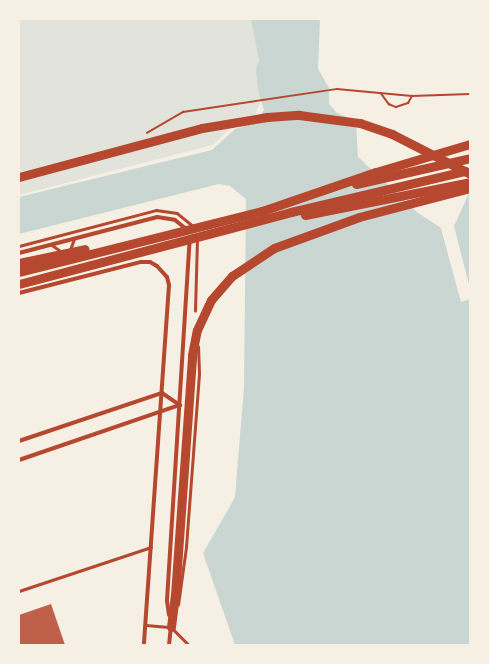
<!DOCTYPE html>
<html>
<head>
<meta charset="utf-8">
<style>
  body { margin:0 }
  #map { position:relative; width:489px; height:664px; overflow:hidden; background:#f6efe4; font-family:"Space Grotesk",sans-serif }
  div>[style] { position:absolute }
  .green>* { inset:0; background:#e2e4dc }
  .water>* { inset:0; background:#c9d6d2 }
  .pier>* { inset:0; background:#f6efe4 }
  .building>* { inset:0; background:#bf614a }
  .path>* { height:1.5px; margin:-0.75px; padding:0 0.75px; transform-origin:0.75px; border-radius:0.75px; background:#b5482f }
  .service>* { height:2.5px; margin:-1.25px; padding:0 1.25px; transform-origin:1.25px; border-radius:1.25px; background:#b5482f }
  .minor>* { height:4px; margin:-2px; padding:0 2px; transform-origin:2px; border-radius:2px; background:#b5482f }
  .trunk>* { height:9px; margin:-4.5px; padding:0 4.5px; transform-origin:4.5px; border-radius:4.5px; background:#b5482f }
  span { translate:-50% -50%; white-space:nowrap; text-align:center; line-height:1.15; -webkit-text-stroke:4px #f6efe4; paint-order:stroke }
  .frame { position:absolute; inset:0; border:20px solid #f6efe4; pointer-events:none }
</style>
</head>
<body>
<div id="map">
  <div class="green">
    <div style="clip-path:polygon(19px 19px,261px 19px,263px 95px,254px 118px,234px 125px,213px 145px,19px 195px)"></div>
  </div>
  <div class="water">
    <div style="clip-path:polygon(251px 19px,320px 19px,318px 69px,329px 88px,329px 104px,337px 113px,356px 121px,358px 157px,418px 213px,441px 228px,461px 301px,470px 299px,470px 645px,235px 645px,203px 553px,235px 497px,244px 387px,246px 199px,230px 186px,219px 184px,19px 234px,19px 197px,212px 150px,235px 129px,255px 123px,264px 110px,258px 90px,256px 69px,259px 60px)"></div>
    <div style="clip-path:polygon(470px 191px,470px 288px,454px 226px)"></div>
  </div>
  <div class="pier">
    <div style="clip-path:polygon(441px 228px,463px 299px,470px 299px,461px 302px)"></div>
    <div style="clip-path:polygon(236px 456px,235px 497px,203px 553px,233px 496px)"></div>
  </div>
  <div class="building">
    <div style="clip-path:polygon(51px 604px,65px 645px,19px 645px,19px 615px)"></div>
  </div>
  <div class="path">
    <div style="left:381px;top:93px;width:14px;rotate:54deg"></div>
    <div style="left:389px;top:104px;width:8px;rotate:23deg"></div>
    <div style="left:396px;top:107px;width:13px;rotate:-18deg"></div>
    <div style="left:408px;top:103px;width:8px;rotate:-60deg"></div>
    <div style="left:147px;top:133px;width:42px;rotate:-30.3deg"></div>
    <div style="left:183px;top:112px;width:156px;rotate:-8.5deg"></div>
    <div style="left:337px;top:89px;width:75px;rotate:5.3deg"></div>
    <div style="left:412px;top:96px;width:58px;rotate:-2deg"></div>
  </div>
  <div class="service">
    <div style="left:52px;top:245px;width:12px;rotate:35deg"></div>
    <div style="left:19px;top:246px;width:142px;rotate:-14.7deg"></div>
    <div style="left:156px;top:210px;width:21px;rotate:8deg"></div>
    <div style="left:177px;top:213px;width:21px;rotate:39deg"></div>
    <div style="left:70px;top:250px;width:12px;rotate:-70deg"></div>
    <div style="left:195px;top:311px;width:73px;rotate:-88.4deg"></div>
    <div style="left:19px;top:591px;width:139px;rotate:-18.4deg"></div>
    <div style="left:178px;top:605px;width:59px;rotate:-82.1deg"></div>
    <div style="left:186px;top:547px;width:173px;rotate:-85.7deg"></div>
    <div style="left:199px;top:374px;width:27px;rotate:-92deg"></div>
    <div style="left:146px;top:625px;width:25px;rotate:5deg"></div>
    <div style="left:171px;top:627px;width:25px;rotate:45deg"></div>
  </div>
  <div class="minor">
    <div style="left:19px;top:253px;width:143px;rotate:-14.6deg"></div>
    <div style="left:157px;top:217px;width:18px;rotate:9deg"></div>
    <div style="left:175px;top:220px;width:14px;rotate:39deg"></div>
    <div style="left:19px;top:293px;width:126px;rotate:-14.3deg"></div>
    <div style="left:141px;top:262px;width:9px"></div>
    <div style="left:150px;top:262px;width:8px;rotate:30deg"></div>
    <div style="left:157px;top:266px;width:15px;rotate:48deg"></div>
    <div style="left:167px;top:277px;width:8px;rotate:76deg"></div>
    <div style="left:169px;top:285px;width:361px;rotate:94deg"></div>
    <div style="left:19px;top:441px;width:151px;rotate:-18.6deg"></div>
    <div style="left:162px;top:393px;width:22px;rotate:34deg"></div>
    <div style="left:19px;top:460px;width:170px;rotate:-18.9deg"></div>
    <div style="left:169px;top:615px;width:15px;rotate:-98deg"></div>
    <div style="left:167px;top:600px;width:362px;rotate:-86.4deg"></div>
    <div style="left:169px;top:645px;width:19px;rotate:-84deg"></div>
  </div>
  <div class="trunk">
    <div style="left:19px;top:177px;width:189px;rotate:-15deg"></div>
    <div style="left:202px;top:128px;width:66px;rotate:-9.6deg"></div>
    <div style="left:267px;top:117px;width:32px;rotate:-4deg"></div>
    <div style="left:299px;top:115px;width:62px;rotate:7.5deg"></div>
    <div style="left:360px;top:123px;width:34px;rotate:19deg"></div>
    <div style="left:392px;top:134px;width:88px;rotate:27.1deg"></div>
    <div style="left:356px;top:184px;width:117px;rotate:-12.8deg"></div>
    <div style="left:305px;top:215px;width:168px;rotate:-11.3deg"></div>
    <div style="left:19px;top:263px;width:67px;rotate:-12deg"></div>
    <div style="left:19px;top:272px;width:251px;rotate:-14.1deg"></div>
    <div style="left:262px;top:211px;width:120px;rotate:-18.9deg"></div>
    <div style="left:376px;top:172px;width:98px;rotate:-16.6deg"></div>
    <div style="left:19px;top:284px;width:281px;rotate:-14.8deg"></div>
    <div style="left:291px;top:212px;width:179px;rotate:-13.3deg"></div>
    <div style="left:171px;top:627px;width:32px;rotate:-83deg"></div>
    <div style="left:175px;top:595px;width:241px;rotate:-85.9deg"></div>
    <div style="left:192px;top:355px;width:25px;rotate:-79deg"></div>
    <div style="left:197px;top:330px;width:33px;rotate:-65deg"></div>
    <div style="left:211px;top:300px;width:32px;rotate:-49deg"></div>
    <div style="left:232px;top:276px;width:50px;rotate:-33.7deg"></div>
    <div style="left:274px;top:248px;width:90px;rotate:-20deg"></div>
    <div style="left:359px;top:217px;width:115px;rotate:-14.6deg"></div>
  </div>
  <div class="frame"></div>
</div>
</body>
</html>
